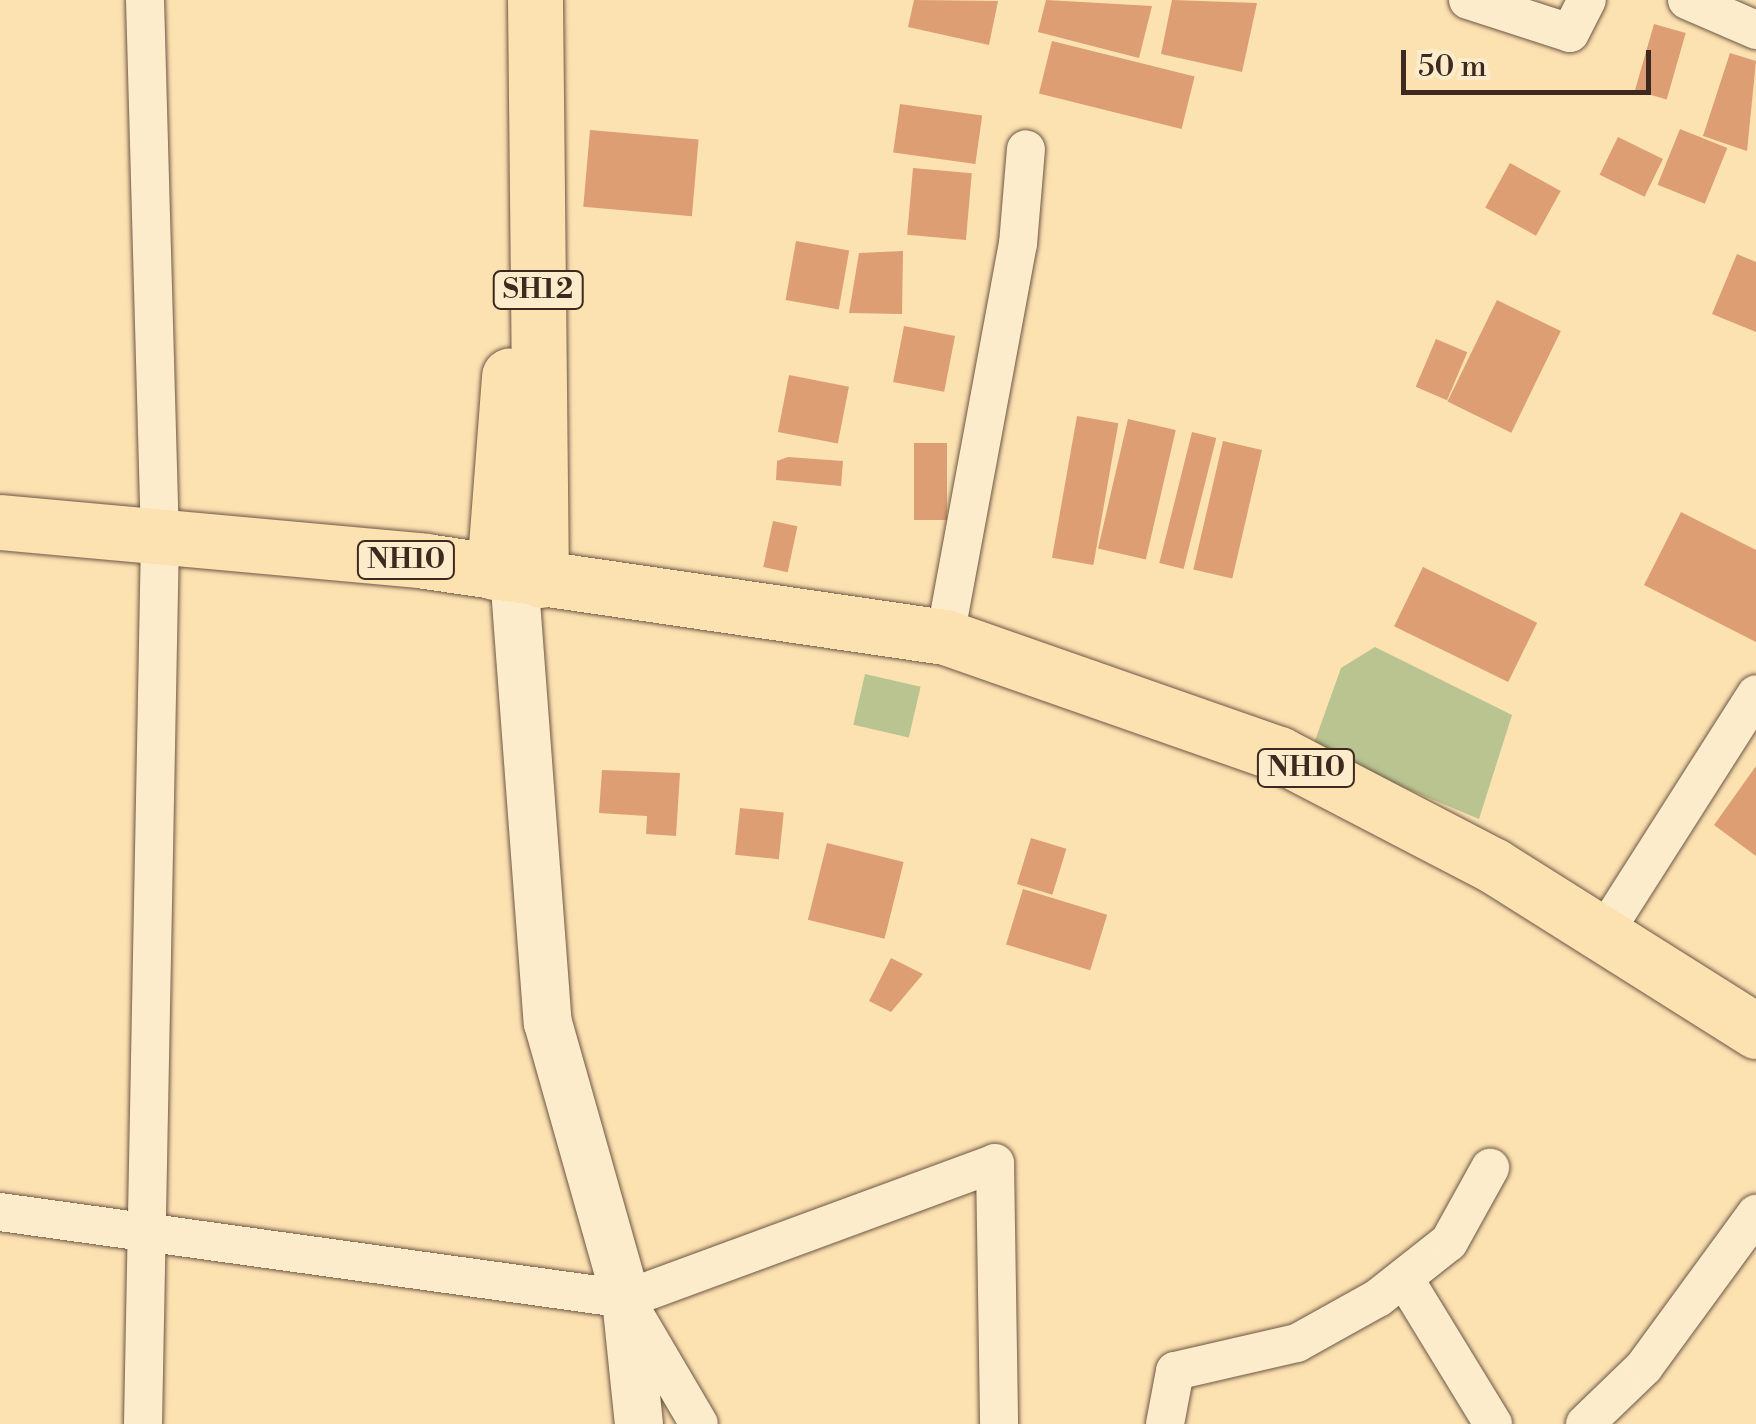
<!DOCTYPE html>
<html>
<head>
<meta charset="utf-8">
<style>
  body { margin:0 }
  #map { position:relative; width:1756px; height:1424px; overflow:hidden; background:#fce1b1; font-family:"Libre Bodoni",serif }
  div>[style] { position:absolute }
  .green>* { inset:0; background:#b9c490; transform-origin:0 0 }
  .building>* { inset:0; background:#dd9e74; transform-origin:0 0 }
  .roads { filter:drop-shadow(0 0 2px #6e5744) drop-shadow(0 0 2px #6e5744) }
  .minor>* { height:38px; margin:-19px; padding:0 19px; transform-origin:19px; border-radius:19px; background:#fdeccc }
  .tertiary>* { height:48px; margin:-24px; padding:0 24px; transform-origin:24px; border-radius:24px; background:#fdeccc }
  .primary>* { height:55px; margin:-27.5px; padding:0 27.5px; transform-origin:27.5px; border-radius:27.5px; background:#fce1b1 }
  .trunk>* { height:55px; margin:-27.5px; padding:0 27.5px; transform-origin:27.5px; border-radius:27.5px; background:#fce1b1 }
  span { translate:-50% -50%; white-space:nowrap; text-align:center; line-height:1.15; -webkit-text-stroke:10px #fdeccc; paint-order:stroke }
  .shield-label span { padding:2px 8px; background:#fdeccc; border:2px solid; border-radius:8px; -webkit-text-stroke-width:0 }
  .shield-label { font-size:28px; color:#3e291f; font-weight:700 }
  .scale { position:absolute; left:1401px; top:50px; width:250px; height:45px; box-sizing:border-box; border:5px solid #3e291f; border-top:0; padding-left:12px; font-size:30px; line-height:35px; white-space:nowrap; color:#3e291f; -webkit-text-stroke:8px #fdeccc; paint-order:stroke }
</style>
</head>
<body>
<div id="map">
  <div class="green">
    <div style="clip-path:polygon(1375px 647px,1512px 715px,1479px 819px,1312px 749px,1341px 668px)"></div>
    <div style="left:865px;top:674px;width:57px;height:52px;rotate:13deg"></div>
  </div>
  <div class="building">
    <div style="clip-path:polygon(914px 0,998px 1px,989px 45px,908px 27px)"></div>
    <div style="clip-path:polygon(1046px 0,1152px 6px,1139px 58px,1038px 32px)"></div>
    <div style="clip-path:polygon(1172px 0,1257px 3px,1242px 72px,1161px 54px)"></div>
    <div style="left:1654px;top:24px;width:33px;height:69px;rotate:16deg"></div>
    <div style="left:1052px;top:41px;width:147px;height:54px;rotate:14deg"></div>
    <div style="clip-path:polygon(1730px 53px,1756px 61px,1747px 151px,1703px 136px)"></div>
    <div style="left:900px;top:104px;width:83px;height:49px;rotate:8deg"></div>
    <div style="left:1680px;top:129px;width:51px;height:60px;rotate:22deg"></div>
    <div style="left:590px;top:130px;width:109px;height:77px;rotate:5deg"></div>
    <div style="left:1618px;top:137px;width:50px;height:42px;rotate:26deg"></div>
    <div style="left:1510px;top:163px;width:58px;height:51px;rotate:29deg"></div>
    <div style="left:913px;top:168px;width:59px;height:67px;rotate:5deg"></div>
    <div style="left:796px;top:241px;width:54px;height:60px;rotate:10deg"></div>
    <div style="clip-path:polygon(903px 251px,902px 314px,849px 313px,859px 253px)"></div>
    <div style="clip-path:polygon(1737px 254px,1756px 262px,1756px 332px,1712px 314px)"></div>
    <div style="left:1497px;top:300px;width:71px;height:113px;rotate:26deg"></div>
    <div style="left:904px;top:326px;width:52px;height:57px;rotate:11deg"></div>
    <div style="left:1436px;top:339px;width:34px;height:52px;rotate:23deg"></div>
    <div style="left:789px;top:375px;width:61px;height:58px;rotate:11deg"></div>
    <div style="left:1077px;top:416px;width:42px;height:144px;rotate:10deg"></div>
    <div style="left:1128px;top:419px;width:49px;height:133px;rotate:13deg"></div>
    <div style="left:1192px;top:432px;width:25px;height:135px;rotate:14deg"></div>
    <div style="left:1223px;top:441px;width:40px;height:132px;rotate:13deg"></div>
    <div style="left:914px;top:443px;width:33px;height:77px"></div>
    <div style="clip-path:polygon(788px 457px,843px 461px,841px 486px,776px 480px,777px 461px)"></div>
    <div style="clip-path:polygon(1681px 512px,1756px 550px,1756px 642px,1644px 585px)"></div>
    <div style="left:773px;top:521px;width:25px;height:47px;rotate:12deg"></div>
    <div style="left:1423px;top:567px;width:127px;height:66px;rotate:26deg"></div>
    <div style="clip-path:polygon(1756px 766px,1756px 856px,1714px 825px)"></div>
    <div style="clip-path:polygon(602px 770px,680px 773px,676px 836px,646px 834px,647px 816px,599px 813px)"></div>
    <div style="left:740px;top:808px;width:44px;height:47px;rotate:6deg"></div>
    <div style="left:1031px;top:838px;width:37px;height:48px;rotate:17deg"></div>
    <div style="left:827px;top:843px;width:79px;height:79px;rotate:14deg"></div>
    <div style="left:1023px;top:889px;width:88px;height:58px;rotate:17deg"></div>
    <div style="clip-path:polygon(891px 958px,923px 974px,891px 1012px,869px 1001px)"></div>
  </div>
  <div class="roads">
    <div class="minor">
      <div style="left:1468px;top:0;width:107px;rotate:17.9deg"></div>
      <div style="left:1570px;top:33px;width:37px;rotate:-63deg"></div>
      <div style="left:1687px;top:0;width:75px;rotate:23.5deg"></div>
      <div style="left:945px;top:637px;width:400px;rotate:-79.5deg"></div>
      <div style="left:1018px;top:244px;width:95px;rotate:-85.2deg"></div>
      <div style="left:1604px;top:933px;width:283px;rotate:-57.5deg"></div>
      <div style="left:0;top:1212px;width:632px;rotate:7.91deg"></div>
      <div style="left:626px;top:1299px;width:393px;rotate:-20.2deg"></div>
      <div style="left:995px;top:1163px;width:261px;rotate:89.1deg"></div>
      <div style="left:1404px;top:1278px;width:171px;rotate:58.6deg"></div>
      <div style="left:632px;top:1310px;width:132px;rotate:59.6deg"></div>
      <div style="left:143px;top:1424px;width:884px;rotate:-88.9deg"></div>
      <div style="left:160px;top:540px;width:540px;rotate:-91.59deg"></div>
      <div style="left:1165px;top:1424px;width:54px;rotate:-79.3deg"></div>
      <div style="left:1175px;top:1371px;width:125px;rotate:-12.9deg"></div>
      <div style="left:1297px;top:1343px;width:93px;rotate:-29.1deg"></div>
      <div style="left:1378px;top:1298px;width:90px;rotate:-38.3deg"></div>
      <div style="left:1449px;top:1242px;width:85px;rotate:-61deg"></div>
      <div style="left:1585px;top:1424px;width:82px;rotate:-44deg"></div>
      <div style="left:1644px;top:1367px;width:190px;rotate:-53.8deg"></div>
    </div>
    <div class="tertiary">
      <div style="left:514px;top:575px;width:449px;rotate:85.7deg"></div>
      <div style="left:548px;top:1023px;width:287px;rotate:74.2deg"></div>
      <div style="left:626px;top:1299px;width:126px;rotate:84.1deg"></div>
    </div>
    <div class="primary">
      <div style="left:535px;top:0;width:580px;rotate:89.41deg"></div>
      <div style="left:494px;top:572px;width:197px;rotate:-85.6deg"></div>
    </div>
    <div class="trunk">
      <div style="left:0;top:522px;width:427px;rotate:5.2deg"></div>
      <div style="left:425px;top:561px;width:526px;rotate:8.32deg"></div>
      <div style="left:945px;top:637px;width:354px;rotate:19.3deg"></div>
      <div style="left:1279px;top:754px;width:242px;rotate:27.5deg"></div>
      <div style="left:1494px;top:866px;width:310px;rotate:32.2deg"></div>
    </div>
  </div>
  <div class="shield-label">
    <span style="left:538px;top:290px">SH12</span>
    <span style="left:406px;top:560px">NH10</span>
    <span style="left:1306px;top:768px">NH10</span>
  </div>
  <div class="scale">50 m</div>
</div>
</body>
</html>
